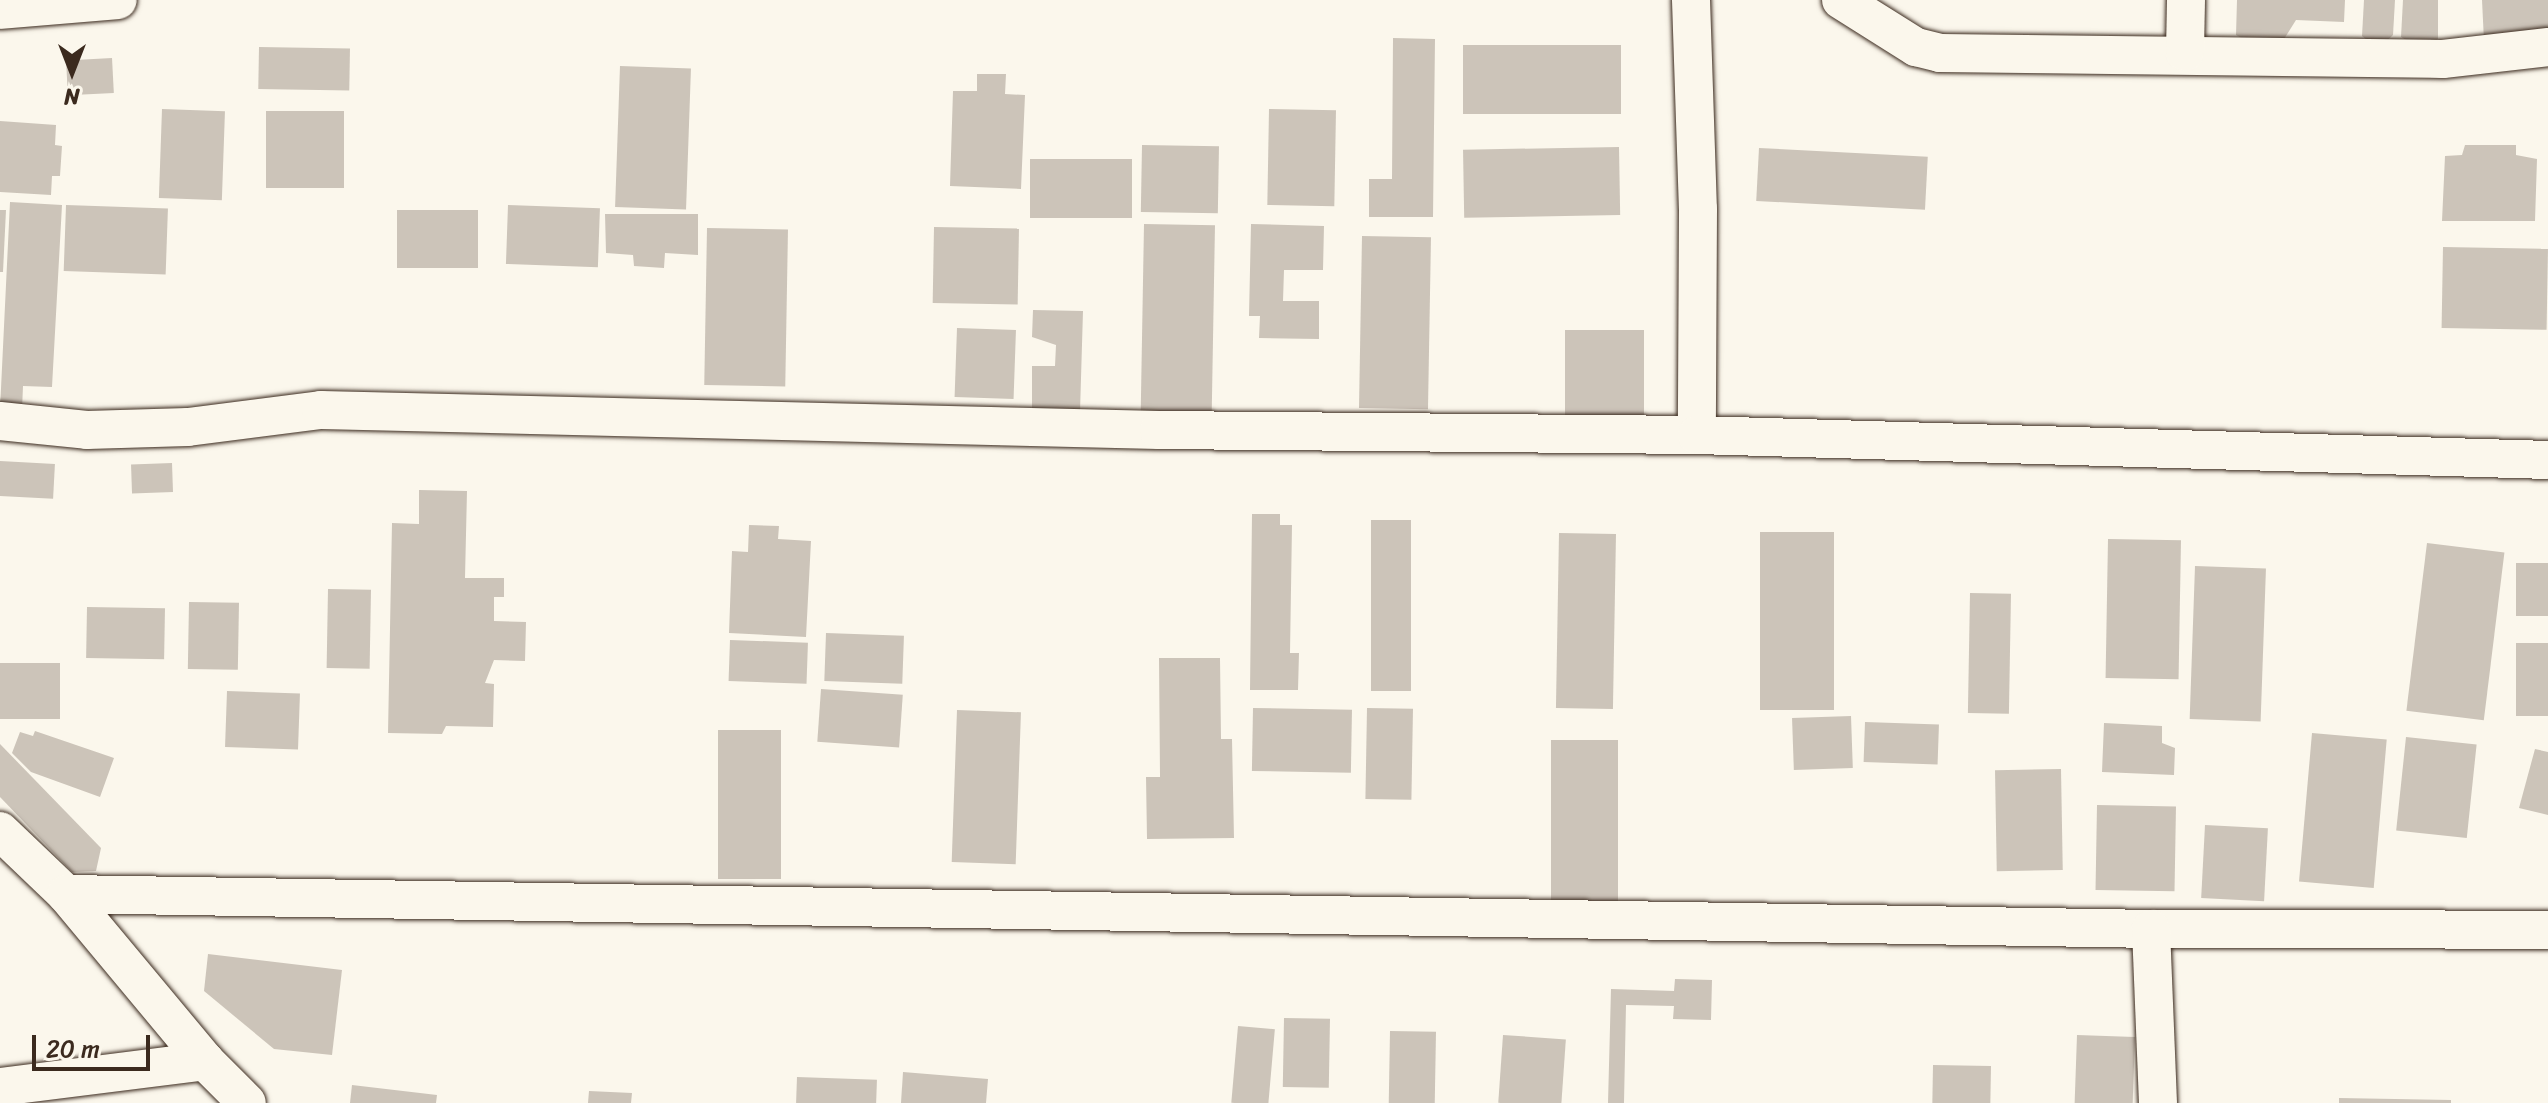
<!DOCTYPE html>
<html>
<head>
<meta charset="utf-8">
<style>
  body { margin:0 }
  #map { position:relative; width:2548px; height:1103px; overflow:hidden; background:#fbf7ec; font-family:Sriracha,sans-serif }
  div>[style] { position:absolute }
  .building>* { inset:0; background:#ccc4b9; transform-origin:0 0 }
  .roads { filter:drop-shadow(0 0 2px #3b2a1e) drop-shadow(0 0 2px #3b2a1e) }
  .minor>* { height:38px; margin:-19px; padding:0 19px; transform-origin:19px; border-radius:19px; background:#fbf7ec }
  span { translate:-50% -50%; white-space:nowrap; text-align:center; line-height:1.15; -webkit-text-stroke:6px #fbf7ec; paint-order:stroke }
  .north { position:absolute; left:32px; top:32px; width:80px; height:80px; -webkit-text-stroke:6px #fbf7ec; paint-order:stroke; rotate:180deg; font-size:22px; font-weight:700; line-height:32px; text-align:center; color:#3b2a1e }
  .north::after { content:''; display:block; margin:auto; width:28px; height:36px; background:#3b2a1e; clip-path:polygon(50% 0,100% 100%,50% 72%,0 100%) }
  .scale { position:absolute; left:32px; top:1035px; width:118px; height:36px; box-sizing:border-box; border:4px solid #3b2a1e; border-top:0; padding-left:10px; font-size:24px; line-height:28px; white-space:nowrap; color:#3b2a1e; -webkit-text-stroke:6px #fbf7ec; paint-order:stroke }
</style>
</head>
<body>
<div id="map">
  <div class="building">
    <div style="clip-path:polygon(2237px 0,2345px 0,2344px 22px,2296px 20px,2281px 44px,2251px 43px,2236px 35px)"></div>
    <div style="clip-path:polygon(2364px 0,2395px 0,2393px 35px,2378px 49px,2362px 36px)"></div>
    <div style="clip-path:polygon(2403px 0,2438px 0,2438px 39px,2422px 49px,2401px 37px)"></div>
    <div style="clip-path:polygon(2482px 0,2548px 0,2548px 36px,2484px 41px)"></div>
    <div style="clip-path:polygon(1393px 38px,1435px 39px,1433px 217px,1369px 217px,1369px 179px,1392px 179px)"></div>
    <div style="left:1463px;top:45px;width:158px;height:69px"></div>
    <div style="left:259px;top:47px;width:91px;height:42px;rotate:1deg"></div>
    <div style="left:112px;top:58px;width:35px;height:46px;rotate:87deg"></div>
    <div style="left:620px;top:66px;width:71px;height:141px;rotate:2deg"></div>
    <div style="clip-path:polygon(977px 74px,1006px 74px,1005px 94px,1025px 95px,1021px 189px,950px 186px,953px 91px,977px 91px)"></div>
    <div style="left:162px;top:109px;width:63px;height:89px;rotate:2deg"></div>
    <div style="left:1269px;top:109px;width:67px;height:96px;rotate:1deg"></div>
    <div style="left:266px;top:111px;width:78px;height:77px"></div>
    <div style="clip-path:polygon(0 121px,56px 125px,55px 145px,62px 146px,60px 176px,52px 176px,51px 195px,0 192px)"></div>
    <div style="left:1142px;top:145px;width:77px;height:67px;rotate:1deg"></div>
    <div style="clip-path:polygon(2465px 145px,2516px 145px,2516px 155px,2537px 159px,2535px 221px,2442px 221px,2445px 156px,2462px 155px)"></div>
    <div style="left:1619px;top:147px;width:68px;height:156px;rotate:89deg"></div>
    <div style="left:1759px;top:148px;width:169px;height:53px;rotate:3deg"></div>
    <div style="left:1030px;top:159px;width:102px;height:59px"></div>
    <div style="clip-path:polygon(10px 202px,62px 205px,52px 387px,23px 386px,22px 410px,0 409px)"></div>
    <div style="left:66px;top:205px;width:102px;height:66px;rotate:2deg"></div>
    <div style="left:508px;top:205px;width:92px;height:59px;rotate:2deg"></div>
    <div style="clip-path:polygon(0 210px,6px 210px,3px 272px,0 272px)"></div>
    <div style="left:397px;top:210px;width:81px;height:58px"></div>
    <div style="clip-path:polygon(605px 214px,698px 214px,698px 255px,665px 253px,664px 268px,634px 266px,633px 255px,606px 253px)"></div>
    <div style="left:1144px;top:224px;width:71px;height:190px;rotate:1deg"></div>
    <div style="clip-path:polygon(1251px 224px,1324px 226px,1323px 270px,1284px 270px,1283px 301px,1319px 301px,1319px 339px,1259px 338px,1260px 316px,1249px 316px)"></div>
    <div style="left:934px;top:227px;width:85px;height:76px;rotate:1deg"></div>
    <div style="left:707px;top:228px;width:81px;height:157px;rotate:1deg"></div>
    <div style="left:1362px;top:236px;width:69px;height:172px;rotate:1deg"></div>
    <div style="left:2443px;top:247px;width:105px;height:81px;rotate:1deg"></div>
    <div style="clip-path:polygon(1033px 310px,1083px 311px,1080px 412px,1032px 411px,1032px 366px,1055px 366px,1056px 345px,1032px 337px)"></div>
    <div style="left:957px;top:328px;width:59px;height:69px;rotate:2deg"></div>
    <div style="left:1565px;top:330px;width:79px;height:85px"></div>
    <div style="left:0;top:461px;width:55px;height:35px;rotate:3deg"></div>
    <div style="left:172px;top:463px;width:29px;height:41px;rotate:88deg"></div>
    <div style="clip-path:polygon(419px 490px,467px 491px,465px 578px,504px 578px,504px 597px,494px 597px,494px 621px,526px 622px,525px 661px,494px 660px,485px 683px,494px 684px,493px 727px,446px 726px,442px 734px,388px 733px,392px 523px,419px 524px)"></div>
    <div style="clip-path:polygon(1252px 514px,1280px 514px,1280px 525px,1292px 525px,1290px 653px,1299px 653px,1298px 690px,1250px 690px)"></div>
    <div style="left:1371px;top:520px;width:40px;height:171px"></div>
    <div style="clip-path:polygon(749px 525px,779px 526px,778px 539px,811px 541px,806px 637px,729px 633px,732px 551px,748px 552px)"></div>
    <div style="left:1760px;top:532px;width:74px;height:178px"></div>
    <div style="left:1559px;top:533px;width:57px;height:175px;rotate:1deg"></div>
    <div style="left:2108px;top:539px;width:73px;height:139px;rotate:1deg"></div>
    <div style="left:2427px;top:543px;width:78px;height:169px;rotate:7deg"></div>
    <div style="left:2516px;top:563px;width:32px;height:53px"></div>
    <div style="left:2195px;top:566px;width:71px;height:153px;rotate:2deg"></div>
    <div style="left:328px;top:589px;width:43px;height:79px;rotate:1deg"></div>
    <div style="left:1970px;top:593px;width:41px;height:120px;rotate:1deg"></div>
    <div style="left:189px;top:602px;width:50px;height:67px;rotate:1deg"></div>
    <div style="left:87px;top:607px;width:78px;height:51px;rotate:1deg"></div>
    <div style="left:826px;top:633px;width:78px;height:48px;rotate:2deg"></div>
    <div style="left:730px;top:640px;width:78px;height:41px;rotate:2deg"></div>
    <div style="left:2516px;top:643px;width:32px;height:73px"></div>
    <div style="clip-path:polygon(1159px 658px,1220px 658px,1221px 739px,1232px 739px,1234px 838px,1147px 839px,1146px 777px,1160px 777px)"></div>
    <div style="left:0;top:663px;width:60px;height:56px"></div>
    <div style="left:821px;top:689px;width:82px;height:53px;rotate:4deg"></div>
    <div style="left:227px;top:691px;width:73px;height:56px;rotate:2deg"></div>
    <div style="left:1253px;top:708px;width:99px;height:63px;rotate:1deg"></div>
    <div style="left:1367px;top:708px;width:46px;height:91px;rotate:1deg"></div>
    <div style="left:957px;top:710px;width:64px;height:152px;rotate:2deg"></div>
    <div style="left:1851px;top:716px;width:52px;height:59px;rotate:88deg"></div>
    <div style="left:1865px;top:722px;width:74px;height:40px;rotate:2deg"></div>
    <div style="clip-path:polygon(2104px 723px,2162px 726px,2162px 743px,2175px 748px,2174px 775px,2102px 772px)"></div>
    <div style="left:718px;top:730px;width:63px;height:149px"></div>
    <div style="clip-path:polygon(35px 731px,114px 758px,100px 797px,31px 772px,12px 753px,20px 732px,33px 736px)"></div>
    <div style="left:2312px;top:733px;width:75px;height:149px;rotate:5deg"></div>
    <div style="left:2406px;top:737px;width:71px;height:94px;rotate:6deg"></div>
    <div style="left:1551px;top:740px;width:67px;height:164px"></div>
    <div style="clip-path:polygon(0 744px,101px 848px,96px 871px,72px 872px,0 797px)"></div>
    <div style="clip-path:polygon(2535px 749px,2548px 752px,2548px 815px,2519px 808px)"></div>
    <div style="left:2061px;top:769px;width:101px;height:66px;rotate:89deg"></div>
    <div style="left:2097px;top:805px;width:79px;height:85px;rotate:1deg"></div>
    <div style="left:2205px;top:825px;width:63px;height:73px;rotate:3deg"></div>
    <div style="clip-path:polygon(208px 954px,342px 970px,332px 1055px,274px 1049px,204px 991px)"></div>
    <div style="clip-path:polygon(1675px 979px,1712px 980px,1711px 1020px,1673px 1019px,1674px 1006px,1626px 1005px,1624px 1103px,1608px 1103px,1611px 989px,1674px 991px)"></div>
    <div style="left:1284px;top:1018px;width:46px;height:69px;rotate:1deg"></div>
    <div style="left:1238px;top:1026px;width:37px;height:77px;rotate:5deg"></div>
    <div style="left:1390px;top:1031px;width:46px;height:72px;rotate:1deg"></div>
    <div style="left:1503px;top:1035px;width:63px;height:68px;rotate:4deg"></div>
    <div style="left:2077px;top:1035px;width:58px;height:68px;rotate:2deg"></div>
    <div style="left:1933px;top:1065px;width:58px;height:38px;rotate:1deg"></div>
    <div style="clip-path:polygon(903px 1072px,988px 1079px,986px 1103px,901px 1103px)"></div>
    <div style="left:797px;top:1077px;width:80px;height:26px;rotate:2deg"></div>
    <div style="clip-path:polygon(352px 1085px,437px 1095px,436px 1103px,350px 1103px)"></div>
    <div style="clip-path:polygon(589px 1091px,632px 1093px,631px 1103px,588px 1103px)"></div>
    <div style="clip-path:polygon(2339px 1098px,2451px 1100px,2451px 1103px,2339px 1103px)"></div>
  </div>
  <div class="roads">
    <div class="minor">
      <div style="left:1691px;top:0;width:209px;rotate:88.1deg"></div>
      <div style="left:1698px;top:209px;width:226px;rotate:90.3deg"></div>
      <div style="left:1841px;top:0;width:89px;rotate:32.1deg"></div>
      <div style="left:1916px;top:47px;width:25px;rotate:14deg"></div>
      <div style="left:1940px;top:53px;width:503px;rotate:0.68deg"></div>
      <div style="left:2443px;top:59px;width:106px;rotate:-6.5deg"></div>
      <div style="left:0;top:10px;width:118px;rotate:-4.8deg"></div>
      <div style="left:2185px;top:52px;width:52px;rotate:-88.9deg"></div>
      <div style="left:0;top:421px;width:87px;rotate:5.9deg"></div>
      <div style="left:87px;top:430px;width:101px;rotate:-1.7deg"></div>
      <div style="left:188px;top:427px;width:134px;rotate:-7.3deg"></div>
      <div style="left:321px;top:410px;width:838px;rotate:1.37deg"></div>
      <div style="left:1159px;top:430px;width:538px;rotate:0.53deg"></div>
      <div style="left:1697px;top:435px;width:851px;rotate:1.68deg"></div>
      <div style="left:0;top:831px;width:91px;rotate:43.7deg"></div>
      <div style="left:66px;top:894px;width:217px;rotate:50.2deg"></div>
      <div style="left:205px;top:1061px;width:59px;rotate:45deg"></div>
      <div style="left:66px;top:894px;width:2085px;rotate:0.96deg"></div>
      <div style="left:2151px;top:929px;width:397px;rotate:0.1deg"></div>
      <div style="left:2151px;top:929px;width:174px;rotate:87.7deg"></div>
      <div style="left:0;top:1087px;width:207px;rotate:-7.2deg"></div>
    </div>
  </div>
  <div class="north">N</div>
  <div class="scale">20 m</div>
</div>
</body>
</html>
